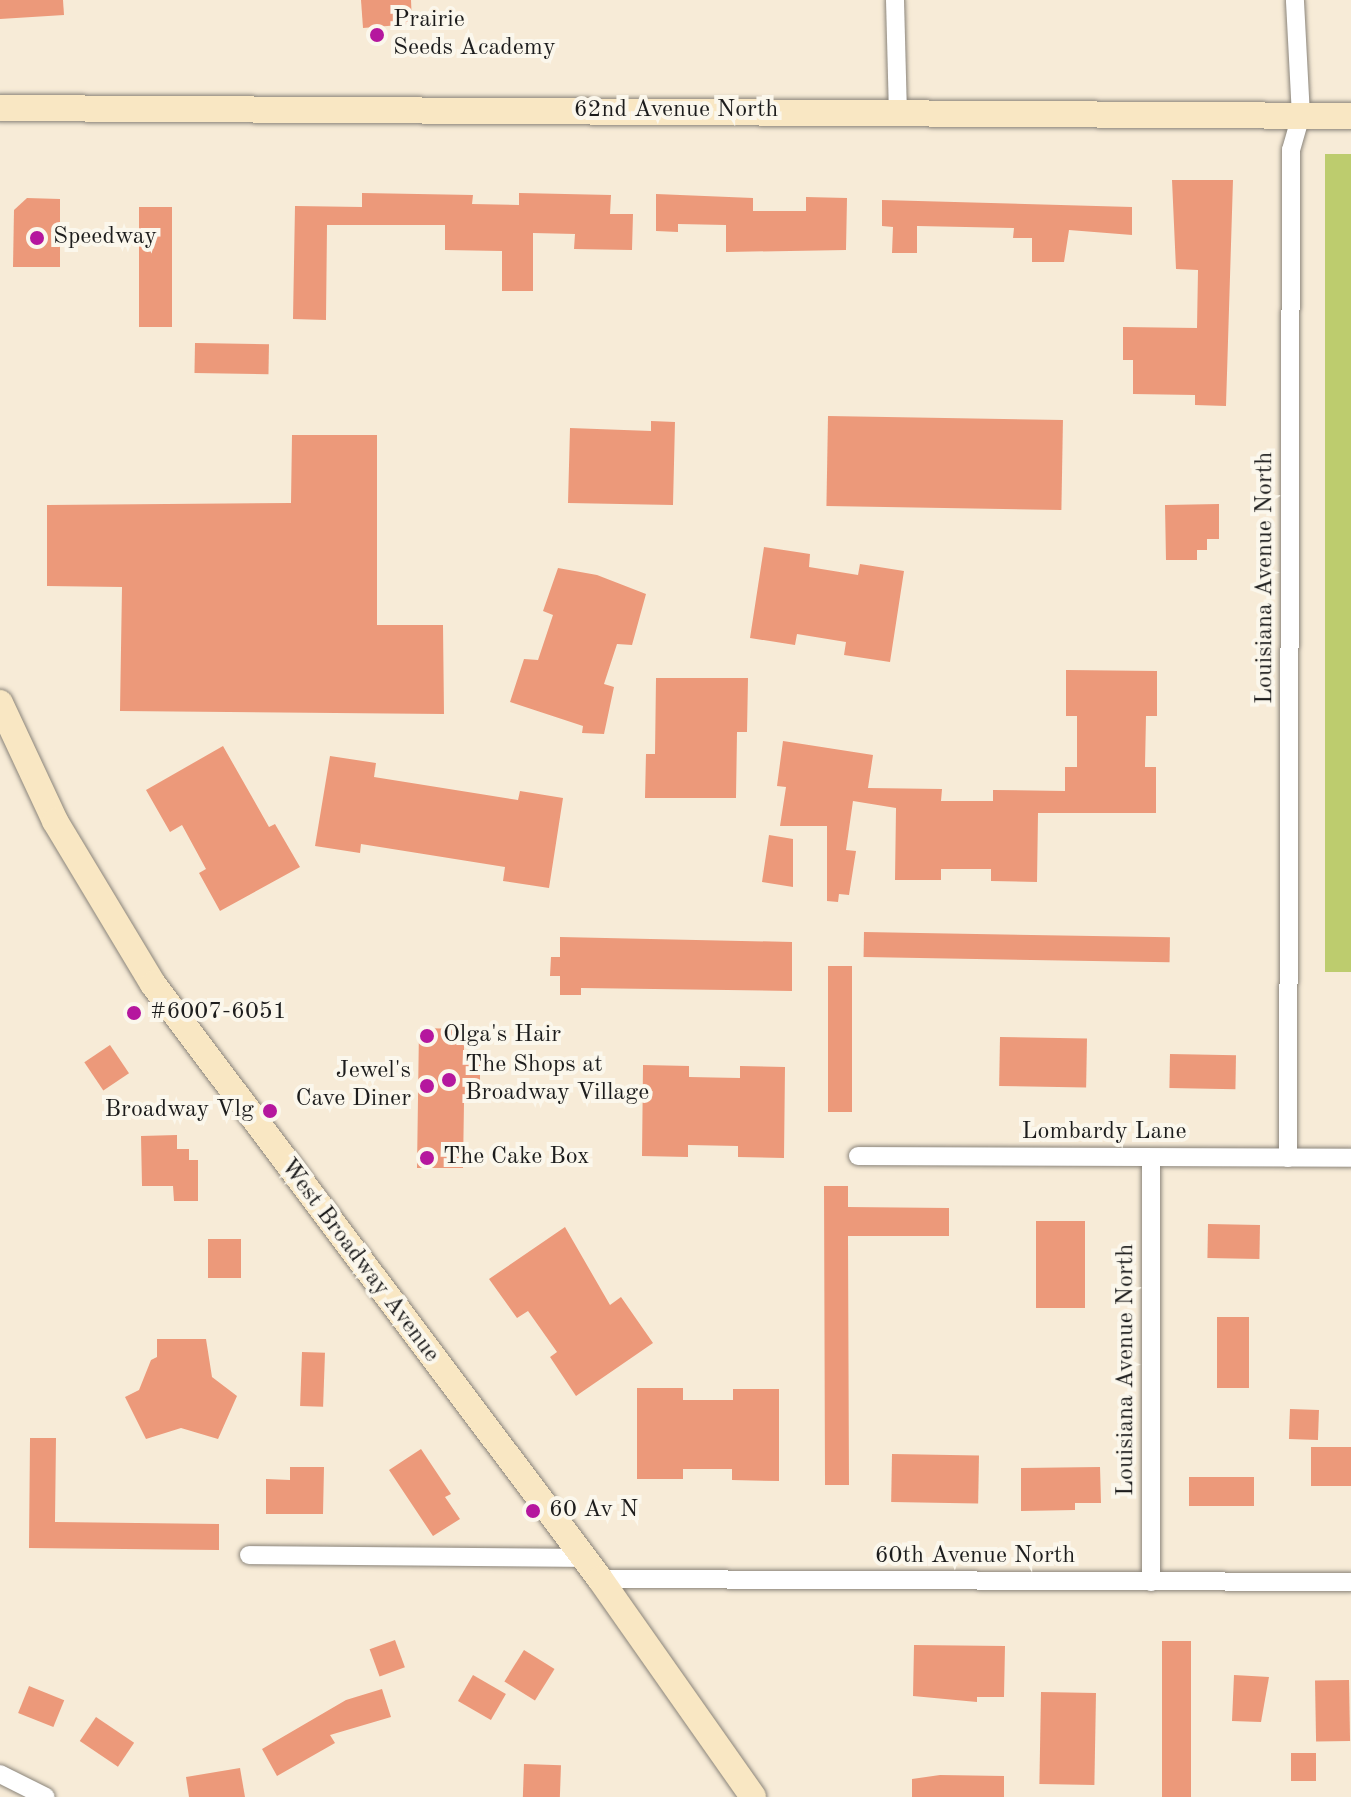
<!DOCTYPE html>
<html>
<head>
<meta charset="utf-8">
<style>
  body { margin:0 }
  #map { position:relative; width:1351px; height:1797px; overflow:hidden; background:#f7ebd7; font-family:"Old Standard TT",serif }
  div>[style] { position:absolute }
  .green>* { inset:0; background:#bdcc6e; transform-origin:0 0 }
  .building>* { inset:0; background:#ec997a; transform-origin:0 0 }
  .roads { filter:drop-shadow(0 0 2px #8a847a) drop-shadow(0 0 2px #8a847a) }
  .street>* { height:18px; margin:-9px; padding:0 9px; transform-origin:9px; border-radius:9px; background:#fff }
  .secondary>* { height:26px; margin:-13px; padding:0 13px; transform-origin:13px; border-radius:13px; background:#f9e7c3 }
  .dots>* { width:22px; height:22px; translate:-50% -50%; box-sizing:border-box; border:4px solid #fbf7ec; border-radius:50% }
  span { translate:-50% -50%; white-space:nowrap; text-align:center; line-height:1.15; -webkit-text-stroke:8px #fbf7ec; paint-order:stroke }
  .poi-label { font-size:24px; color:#1c1c1c }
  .left { translate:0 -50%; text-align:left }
  .right { translate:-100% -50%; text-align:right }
  .street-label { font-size:24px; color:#1c1c1c }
</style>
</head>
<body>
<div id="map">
  <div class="green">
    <div style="left:1325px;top:154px;width:26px;height:818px"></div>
  </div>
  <div class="building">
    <div style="clip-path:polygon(0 0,63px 0,64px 15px,0 19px)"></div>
    <div style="clip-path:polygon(361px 0,411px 0,412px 24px,363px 28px)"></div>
    <div style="clip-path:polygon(1172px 180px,1233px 180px,1226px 406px,1195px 405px,1195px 395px,1133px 394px,1133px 360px,1123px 360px,1123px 327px,1197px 328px,1198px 270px,1176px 269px)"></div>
    <div style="clip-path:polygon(362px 193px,473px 195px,472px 204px,519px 205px,519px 193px,611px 195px,610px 214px,633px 214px,632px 250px,574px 249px,575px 234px,533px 233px,533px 291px,502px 291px,502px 251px,445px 250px,445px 225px,327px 225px,326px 320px,293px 319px,295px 206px,362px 207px)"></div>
    <div style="clip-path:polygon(656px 194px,753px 198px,753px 211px,806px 211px,806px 197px,847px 198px,846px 250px,726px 252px,726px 225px,678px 224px,678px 232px,656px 231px)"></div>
    <div style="clip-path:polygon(27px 198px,60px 199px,60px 267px,13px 267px,14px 210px)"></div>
    <div style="clip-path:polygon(882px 200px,1132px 207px,1132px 235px,1069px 230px,1064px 262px,1032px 262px,1032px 238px,1013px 238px,1014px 228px,917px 226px,917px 253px,892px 253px,893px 227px,882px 226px)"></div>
    <div style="left:139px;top:207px;width:33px;height:120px"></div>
    <div style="left:195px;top:343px;width:74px;height:30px;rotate:1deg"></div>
    <div style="left:828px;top:416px;width:235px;height:90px;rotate:1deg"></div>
    <div style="clip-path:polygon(651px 421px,675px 422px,673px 505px,568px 503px,570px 428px,651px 431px)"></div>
    <div style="clip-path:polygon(292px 435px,377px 435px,377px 625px,443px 625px,444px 714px,120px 711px,122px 587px,47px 586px,47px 505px,291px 503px)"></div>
    <div style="clip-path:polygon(1219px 504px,1219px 539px,1207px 539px,1207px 550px,1197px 550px,1197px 560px,1166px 560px,1165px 505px)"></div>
    <div style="clip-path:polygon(764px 547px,810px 554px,809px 567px,858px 575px,860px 564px,904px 571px,890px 662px,844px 655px,846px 642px,797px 634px,795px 645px,750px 638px)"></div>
    <div style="clip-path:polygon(558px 568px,597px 575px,646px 594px,632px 645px,617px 644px,604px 684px,614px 687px,604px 734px,582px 733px,583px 726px,510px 702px,524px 659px,538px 660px,553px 615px,543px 611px)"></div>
    <div style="clip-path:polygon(1066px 670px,1157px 671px,1157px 716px,1146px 716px,1145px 767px,1156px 767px,1156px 813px,1038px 813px,1037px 882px,991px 881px,991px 869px,941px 869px,941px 880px,895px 880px,896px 808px,853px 801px,846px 850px,856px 851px,849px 895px,839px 894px,838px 902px,827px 901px,827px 826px,780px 826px,786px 787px,777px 786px,783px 741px,873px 755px,868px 788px,942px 789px,941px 801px,993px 801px,993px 790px,1065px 791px,1065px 767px,1077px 767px,1077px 716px,1066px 716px)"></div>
    <div style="clip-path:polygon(656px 678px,748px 678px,747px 732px,737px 732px,736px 798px,645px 798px,646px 754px,655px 754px)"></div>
    <div style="clip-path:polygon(223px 746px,269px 827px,275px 824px,300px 867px,220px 911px,199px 873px,206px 869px,182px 825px,170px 832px,146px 790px)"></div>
    <div style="clip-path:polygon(330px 756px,376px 763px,374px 777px,518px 800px,520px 791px,563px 798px,549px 888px,503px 881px,505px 867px,361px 844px,360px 853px,315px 846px)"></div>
    <div style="clip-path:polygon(769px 835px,793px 839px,793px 887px,762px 882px)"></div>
    <div style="left:864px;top:932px;width:306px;height:25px;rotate:1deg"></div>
    <div style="clip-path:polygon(560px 937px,792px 942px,792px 991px,581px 988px,581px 995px,560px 995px,560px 976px,550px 976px,551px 957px,560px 957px)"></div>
    <div style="left:828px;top:966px;width:24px;height:146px"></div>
    <div style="clip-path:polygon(419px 1028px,464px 1029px,464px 1057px,480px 1057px,480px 1102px,464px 1102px,463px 1168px,417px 1168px)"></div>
    <div style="left:1000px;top:1037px;width:87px;height:49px;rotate:1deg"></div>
    <div style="left:110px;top:1045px;width:34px;height:31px;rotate:56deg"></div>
    <div style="left:1170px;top:1054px;width:66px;height:34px;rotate:1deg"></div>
    <div style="clip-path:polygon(643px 1065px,689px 1066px,689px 1077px,740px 1078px,740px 1066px,785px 1067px,784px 1158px,738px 1157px,738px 1146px,688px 1145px,688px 1157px,642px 1156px)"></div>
    <div style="clip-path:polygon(177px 1135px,177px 1149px,189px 1149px,189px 1160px,198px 1160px,198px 1201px,174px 1201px,173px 1186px,142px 1186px,141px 1136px)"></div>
    <div style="clip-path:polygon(824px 1186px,848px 1186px,848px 1207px,949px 1208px,949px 1236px,848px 1236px,849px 1485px,825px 1485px)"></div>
    <div style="left:1036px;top:1221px;width:49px;height:87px"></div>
    <div style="left:1208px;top:1224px;width:52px;height:34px;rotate:1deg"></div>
    <div style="clip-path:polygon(565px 1227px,610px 1305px,621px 1297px,653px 1343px,576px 1396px,550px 1357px,557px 1352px,528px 1311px,517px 1318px,489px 1279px)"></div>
    <div style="left:208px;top:1239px;width:33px;height:39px"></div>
    <div style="left:1217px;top:1317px;width:32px;height:71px"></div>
    <div style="clip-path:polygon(157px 1339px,206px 1339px,212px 1377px,237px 1396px,218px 1439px,181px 1428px,146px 1439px,125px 1397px,139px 1390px,151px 1360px,157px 1357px)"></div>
    <div style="left:302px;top:1352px;width:23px;height:54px;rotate:2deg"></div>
    <div style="clip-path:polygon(637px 1388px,683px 1388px,683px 1400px,733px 1400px,733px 1389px,779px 1389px,779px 1481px,732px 1480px,732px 1469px,683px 1469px,683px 1479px,637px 1479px)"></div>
    <div style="left:1290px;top:1409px;width:29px;height:30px;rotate:2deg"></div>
    <div style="clip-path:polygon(30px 1438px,56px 1438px,55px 1522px,219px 1524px,219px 1550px,29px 1548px)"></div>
    <div style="left:1311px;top:1447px;width:40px;height:39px"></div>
    <div style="clip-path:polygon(421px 1449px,451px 1494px,445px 1497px,460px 1519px,433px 1536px,389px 1470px)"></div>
    <div style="left:892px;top:1454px;width:87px;height:48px;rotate:1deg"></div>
    <div style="clip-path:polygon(290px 1467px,324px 1467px,323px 1514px,266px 1514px,266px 1479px,290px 1480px)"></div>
    <div style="clip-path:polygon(1100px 1467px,1101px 1503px,1075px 1503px,1075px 1510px,1021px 1511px,1021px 1468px)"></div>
    <div style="left:1189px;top:1477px;width:65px;height:29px"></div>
    <div style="left:395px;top:1640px;width:29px;height:27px;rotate:70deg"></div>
    <div style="left:1162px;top:1641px;width:29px;height:156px"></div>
    <div style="clip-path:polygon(914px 1645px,1005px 1646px,1004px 1697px,977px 1697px,977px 1702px,913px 1696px)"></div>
    <div style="left:524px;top:1650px;width:36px;height:37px;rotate:32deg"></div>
    <div style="left:473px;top:1675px;width:38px;height:30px;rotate:30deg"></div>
    <div style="clip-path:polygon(1234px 1675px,1269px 1677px,1261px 1722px,1232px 1721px)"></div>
    <div style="left:1349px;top:1680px;width:61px;height:34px;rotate:89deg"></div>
    <div style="left:29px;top:1686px;width:38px;height:29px;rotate:22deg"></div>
    <div style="clip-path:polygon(382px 1689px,391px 1717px,330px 1735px,335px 1743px,277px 1776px,262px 1749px,346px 1700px)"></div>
    <div style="left:1041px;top:1692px;width:55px;height:92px;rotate:1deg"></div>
    <div style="left:96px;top:1717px;width:46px;height:29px;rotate:34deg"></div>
    <div style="left:1291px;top:1753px;width:25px;height:28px"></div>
    <div style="left:524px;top:1764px;width:37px;height:33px;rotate:2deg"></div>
    <div style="clip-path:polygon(240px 1768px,245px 1797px,189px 1797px,186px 1777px)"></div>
    <div style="clip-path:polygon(940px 1775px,1004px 1776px,1004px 1797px,912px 1797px,912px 1779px)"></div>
  </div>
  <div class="roads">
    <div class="street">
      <div style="left:895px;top:0;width:113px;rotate:88.5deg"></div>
      <div style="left:858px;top:1156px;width:493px;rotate:0.2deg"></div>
      <div style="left:1151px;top:1158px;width:424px;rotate:90deg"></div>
      <div style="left:1288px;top:1158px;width:1008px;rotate:-89.83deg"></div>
      <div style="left:1291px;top:150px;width:35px;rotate:-74deg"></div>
      <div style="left:1301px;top:116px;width:116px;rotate:-93deg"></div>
      <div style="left:249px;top:1555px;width:335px;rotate:0.5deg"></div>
      <div style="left:600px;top:1579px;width:751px;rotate:0.23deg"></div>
      <div style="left:0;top:1774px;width:51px;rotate:26.6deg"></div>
    </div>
    <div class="secondary">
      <div style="left:0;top:108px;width:1351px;rotate:0.34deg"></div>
      <div style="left:0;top:703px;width:130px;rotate:65deg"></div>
      <div style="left:55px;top:821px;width:190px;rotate:59deg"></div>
      <div style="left:153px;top:984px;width:744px;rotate:53.08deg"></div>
      <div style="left:600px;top:1579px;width:266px;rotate:54.9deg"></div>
    </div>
  </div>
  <div class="dots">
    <div style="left:377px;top:35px;background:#b5179e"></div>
    <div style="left:37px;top:238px;background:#b5179e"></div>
    <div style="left:134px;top:1013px;background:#b5179e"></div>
    <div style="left:427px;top:1036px;background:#b5179e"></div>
    <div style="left:449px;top:1080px;background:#b5179e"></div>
    <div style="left:427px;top:1086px;background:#b5179e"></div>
    <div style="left:270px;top:1111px;background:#b5179e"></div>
    <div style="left:427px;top:1158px;background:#b5179e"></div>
    <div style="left:533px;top:1511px;background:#b5179e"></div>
  </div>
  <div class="poi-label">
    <span class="left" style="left:393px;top:35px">Prairie<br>Seeds Academy</span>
    <span class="left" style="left:53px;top:238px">Speedway</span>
    <span class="left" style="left:150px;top:1013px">#6007-6051</span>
    <span class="left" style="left:443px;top:1036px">Olga's Hair</span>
    <span class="left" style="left:465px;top:1080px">The Shops at<br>Broadway Village</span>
    <span class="right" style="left:411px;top:1086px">Jewel's<br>Cave Diner</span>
    <span class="right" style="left:254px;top:1111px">Broadway Vlg</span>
    <span class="left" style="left:443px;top:1158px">The Cake Box</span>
    <span class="left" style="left:549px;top:1511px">60 Av N</span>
  </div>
  <div class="street-label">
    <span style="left:676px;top:111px">62nd Avenue North</span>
    <span style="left:1266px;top:578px;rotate:-90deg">Louisiana Avenue North</span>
    <span style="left:1104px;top:1133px">Lombardy Lane</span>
    <span style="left:359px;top:1261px;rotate:53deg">West Broadway Avenue</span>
    <span style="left:1127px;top:1370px;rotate:-90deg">Louisiana Avenue North</span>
    <span style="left:975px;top:1557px">60th Avenue North</span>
  </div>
</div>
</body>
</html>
